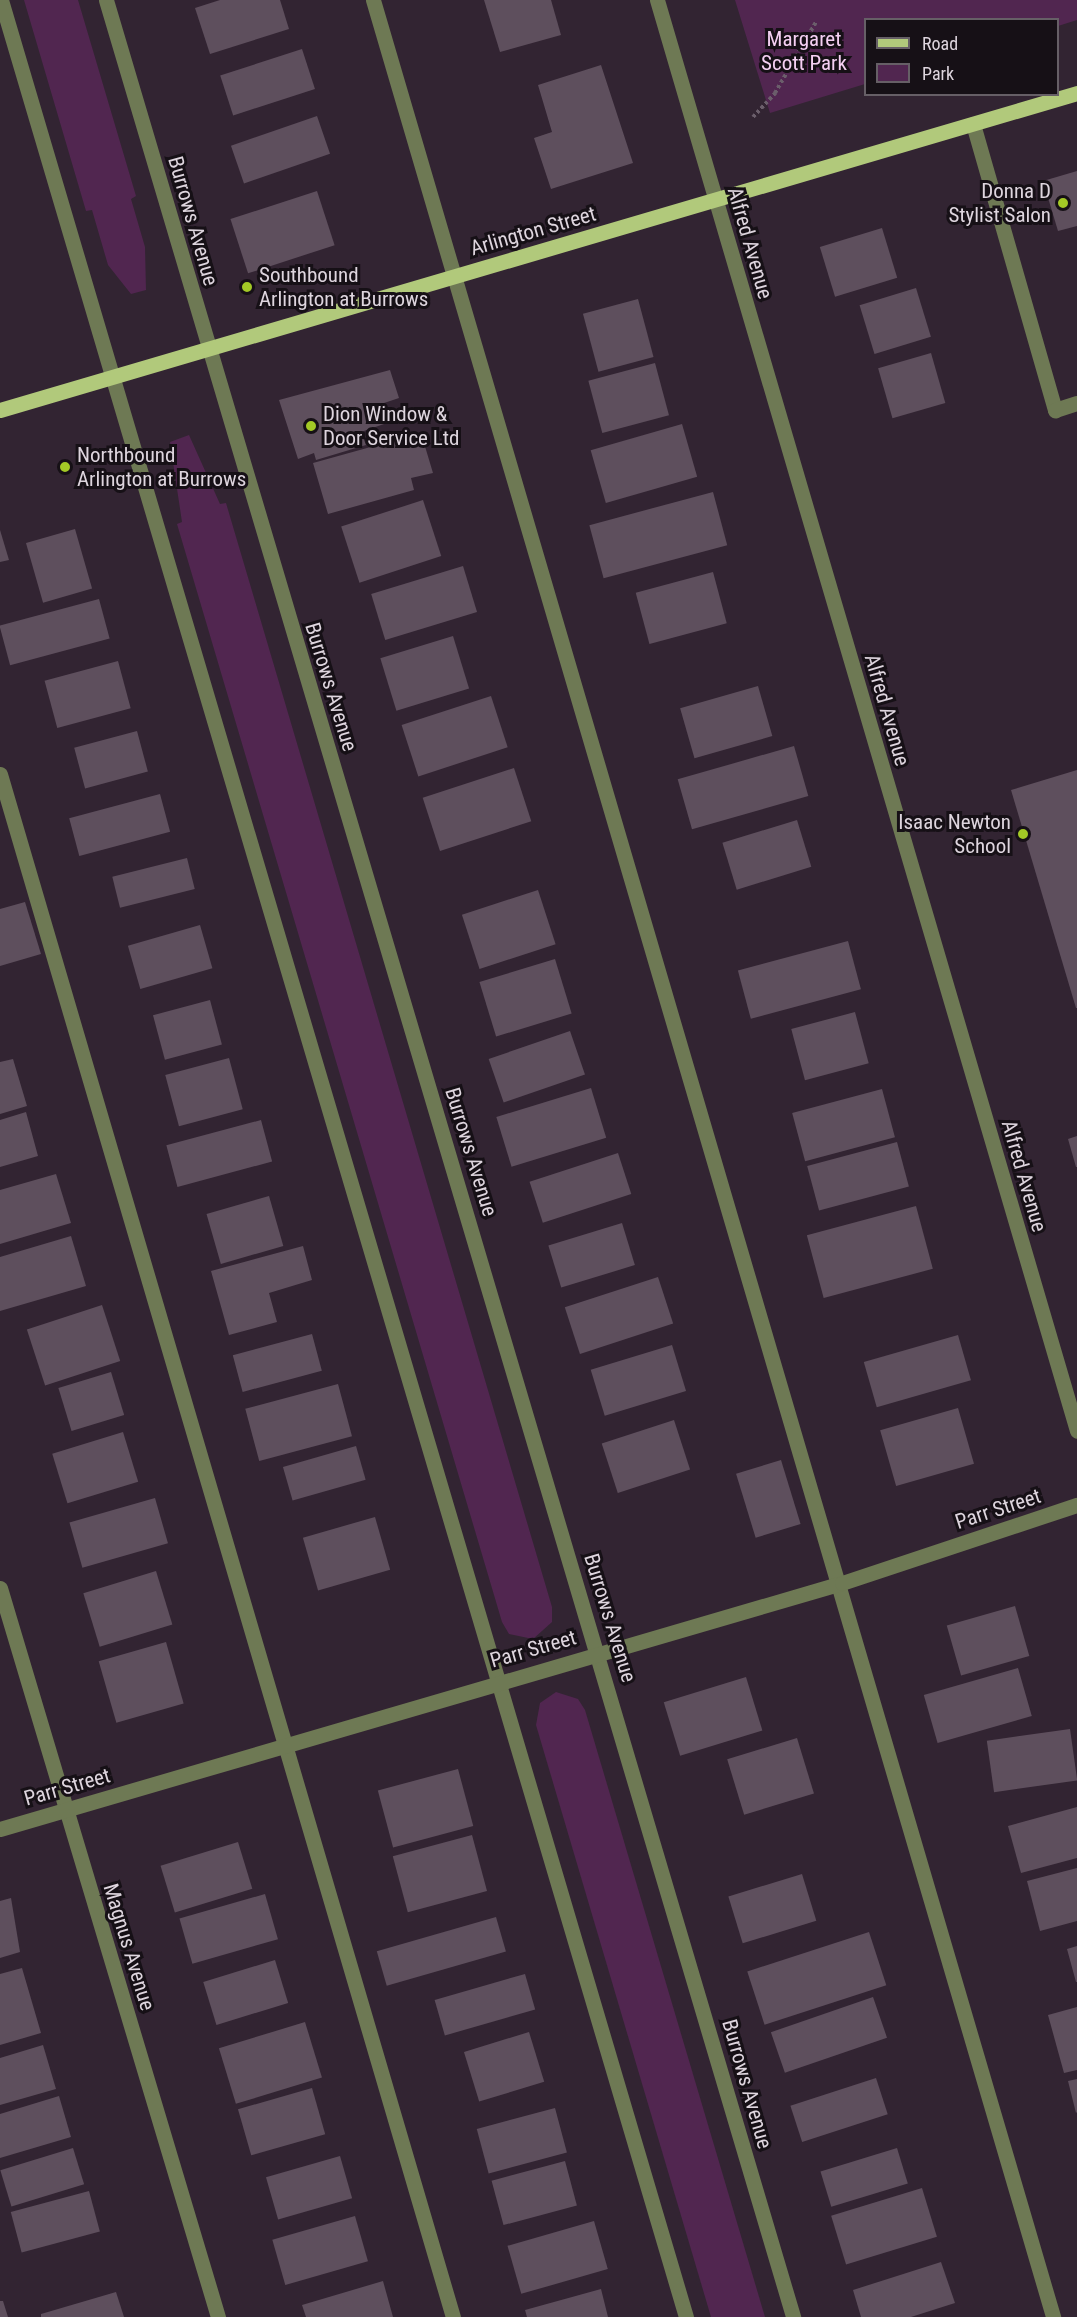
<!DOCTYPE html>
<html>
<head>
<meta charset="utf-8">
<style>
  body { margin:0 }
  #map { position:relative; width:1077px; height:2317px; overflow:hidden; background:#322432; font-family:"Roboto Condensed",sans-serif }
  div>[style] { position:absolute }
  .green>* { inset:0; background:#512650 }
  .building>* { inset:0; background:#5e4f5d; transform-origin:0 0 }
  .path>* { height:4px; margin-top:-2px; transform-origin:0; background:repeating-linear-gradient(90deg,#6b5e6b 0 3px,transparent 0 6px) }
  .minor>* { height:15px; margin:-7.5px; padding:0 7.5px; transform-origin:7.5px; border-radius:7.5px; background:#6e7954 }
  .major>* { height:15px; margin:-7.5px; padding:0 7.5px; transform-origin:7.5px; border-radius:7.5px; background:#b1c97b }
  .dots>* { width:16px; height:16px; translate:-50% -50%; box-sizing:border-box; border:3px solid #161016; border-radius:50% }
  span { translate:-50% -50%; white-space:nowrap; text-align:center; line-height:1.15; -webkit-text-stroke:6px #161016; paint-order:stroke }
  .park-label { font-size:21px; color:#f5d0f3 }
  .poi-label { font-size:21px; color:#ded5de }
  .right { translate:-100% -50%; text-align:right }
  .left { translate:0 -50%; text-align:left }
  .street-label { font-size:21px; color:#ded5de }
  .legend { position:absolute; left:864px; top:18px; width:195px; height:78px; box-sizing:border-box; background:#161016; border:2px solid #665f66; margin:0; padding:8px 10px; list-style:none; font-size:18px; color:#ded5de }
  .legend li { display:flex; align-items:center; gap:12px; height:30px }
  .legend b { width:30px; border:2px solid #665f66 }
</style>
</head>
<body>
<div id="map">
  <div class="green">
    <div style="clip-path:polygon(24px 0,78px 0,136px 196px,131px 199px,145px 247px,146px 290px,131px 294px,108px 265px,92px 210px,86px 211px)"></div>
    <div style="clip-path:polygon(735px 0,1077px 0,1077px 20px,1058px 26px,1058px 20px,866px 20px,865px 84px,770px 113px)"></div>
    <div style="clip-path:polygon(189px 435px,220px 504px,226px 503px,552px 1607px,552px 1622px,533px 1639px,509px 1634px,502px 1622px,177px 524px,182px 522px,170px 442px)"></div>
    <div style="clip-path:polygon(556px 1692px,578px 1699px,585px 1710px,765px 2317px,711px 2317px,536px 1725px,540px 1703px)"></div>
  </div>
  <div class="building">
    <div style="clip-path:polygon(220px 0,280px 0,289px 29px,210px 54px,195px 8px)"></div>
    <div style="clip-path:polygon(484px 0,551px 0,561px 35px,500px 52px)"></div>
    <div style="left:302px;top:49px;width:42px;height:86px;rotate:72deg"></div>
    <div style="clip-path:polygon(601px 65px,633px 163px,551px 189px,534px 138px,552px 132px,538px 85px)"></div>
    <div style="left:317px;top:116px;width:40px;height:91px;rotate:71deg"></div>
    <div style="clip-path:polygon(1077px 171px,1077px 226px,1058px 231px,1043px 181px)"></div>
    <div style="left:317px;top:191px;width:57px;height:91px;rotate:72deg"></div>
    <div style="left:882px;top:228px;width:52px;height:65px;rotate:73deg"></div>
    <div style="left:916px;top:288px;width:51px;height:59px;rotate:73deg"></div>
    <div style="left:638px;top:299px;width:60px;height:57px;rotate:75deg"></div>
    <div style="left:931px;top:353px;width:52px;height:55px;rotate:74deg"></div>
    <div style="left:655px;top:363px;width:54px;height:69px;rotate:75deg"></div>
    <div style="clip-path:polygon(390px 370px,399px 398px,378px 405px,384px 424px,361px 432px,366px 445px,316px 460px,314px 453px,298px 459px,279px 400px)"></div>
    <div style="left:682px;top:424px;width:55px;height:95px;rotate:74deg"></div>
    <div style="clip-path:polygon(421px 433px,433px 473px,411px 478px,414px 490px,328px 514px,313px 463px)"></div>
    <div style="left:713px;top:492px;width:55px;height:128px;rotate:75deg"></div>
    <div style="left:423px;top:500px;width:59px;height:86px;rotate:72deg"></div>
    <div style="left:75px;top:529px;width:62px;height:51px;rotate:74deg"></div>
    <div style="clip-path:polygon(0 530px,9px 560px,0 562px)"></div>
    <div style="left:463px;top:566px;width:48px;height:96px;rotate:73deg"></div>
    <div style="left:713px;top:572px;width:53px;height:80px;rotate:75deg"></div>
    <div style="left:99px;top:599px;width:41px;height:103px;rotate:75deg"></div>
    <div style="left:453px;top:636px;width:55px;height:76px;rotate:73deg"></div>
    <div style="left:118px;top:661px;width:49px;height:76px;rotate:75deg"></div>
    <div style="left:758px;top:686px;width:52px;height:81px;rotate:74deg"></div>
    <div style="left:491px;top:696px;width:54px;height:94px;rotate:72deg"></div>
    <div style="left:137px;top:731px;width:42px;height:65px;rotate:75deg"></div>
    <div style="left:794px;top:746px;width:52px;height:121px;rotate:74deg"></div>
    <div style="left:514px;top:768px;width:56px;height:96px;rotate:72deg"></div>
    <div style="clip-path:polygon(1077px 770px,1077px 1008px,1076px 1008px,1011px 790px)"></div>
    <div style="left:160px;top:794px;width:39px;height:94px;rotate:75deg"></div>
    <div style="left:797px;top:820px;width:49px;height:78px;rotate:73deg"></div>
    <div style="left:187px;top:858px;width:32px;height:77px;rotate:76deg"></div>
    <div style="left:538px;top:890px;width:57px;height:80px;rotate:72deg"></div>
    <div style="clip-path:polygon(25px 902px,41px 954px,0 966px,0 909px)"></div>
    <div style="left:200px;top:925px;width:45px;height:75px;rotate:74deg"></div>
    <div style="left:848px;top:941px;width:50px;height:114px;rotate:75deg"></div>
    <div style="left:555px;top:959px;width:57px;height:79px;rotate:73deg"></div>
    <div style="left:210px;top:1000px;width:46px;height:59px;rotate:75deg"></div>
    <div style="left:855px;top:1012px;width:53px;height:66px;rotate:75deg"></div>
    <div style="left:570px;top:1031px;width:46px;height:86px;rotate:71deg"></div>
    <div style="left:229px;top:1058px;width:53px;height:66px;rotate:75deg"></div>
    <div style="clip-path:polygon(13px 1059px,27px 1106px,0 1114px,0 1062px)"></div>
    <div style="left:591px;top:1088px;width:52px;height:99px;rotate:73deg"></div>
    <div style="left:882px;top:1089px;width:50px;height:93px;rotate:75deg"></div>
    <div style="clip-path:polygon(26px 1112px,38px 1156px,0 1167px,0 1120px)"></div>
    <div style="left:261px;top:1120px;width:43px;height:98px;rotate:75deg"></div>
    <div style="clip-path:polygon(1077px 1136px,1077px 1167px,1076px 1167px,1068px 1139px)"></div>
    <div style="left:897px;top:1142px;width:46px;height:93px;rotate:75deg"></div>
    <div style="left:618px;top:1153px;width:43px;height:93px;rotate:72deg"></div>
    <div style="clip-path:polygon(56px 1174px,71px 1223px,0 1244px,0 1190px)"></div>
    <div style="left:269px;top:1196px;width:52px;height:65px;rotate:74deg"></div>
    <div style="left:916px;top:1206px;width:65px;height:113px;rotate:75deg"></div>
    <div style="left:622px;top:1223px;width:44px;height:77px;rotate:73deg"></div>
    <div style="clip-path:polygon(71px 1236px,86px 1286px,0 1311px,0 1257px)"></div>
    <div style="clip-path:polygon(303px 1246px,312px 1280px,269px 1293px,277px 1322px,229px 1335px,211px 1271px)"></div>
    <div style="left:658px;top:1277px;width:49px;height:98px;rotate:72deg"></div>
    <div style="left:102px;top:1305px;width:59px;height:79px;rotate:72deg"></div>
    <div style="left:312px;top:1334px;width:38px;height:82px;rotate:75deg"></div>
    <div style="left:958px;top:1335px;width:47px;height:98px;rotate:74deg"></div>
    <div style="left:672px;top:1345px;width:48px;height:85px;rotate:73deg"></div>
    <div style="left:111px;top:1372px;width:45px;height:55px;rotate:73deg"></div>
    <div style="left:338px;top:1384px;width:54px;height:96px;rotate:75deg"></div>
    <div style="left:958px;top:1408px;width:58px;height:81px;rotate:74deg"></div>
    <div style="left:674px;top:1420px;width:52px;height:76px;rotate:72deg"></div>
    <div style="left:123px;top:1432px;width:52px;height:74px;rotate:73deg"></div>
    <div style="left:356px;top:1446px;width:35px;height:76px;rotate:74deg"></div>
    <div style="left:781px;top:1460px;width:67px;height:47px;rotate:73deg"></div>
    <div style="left:155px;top:1498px;width:47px;height:89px;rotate:74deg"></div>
    <div style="left:375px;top:1517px;width:55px;height:75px;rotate:74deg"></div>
    <div style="left:156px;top:1571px;width:56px;height:76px;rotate:73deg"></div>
    <div style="left:1015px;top:1606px;width:52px;height:71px;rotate:74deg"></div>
    <div style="left:166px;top:1642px;width:64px;height:70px;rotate:74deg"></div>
    <div style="left:1018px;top:1668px;width:50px;height:98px;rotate:74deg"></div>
    <div style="left:746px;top:1677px;width:56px;height:86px;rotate:73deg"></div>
    <div style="left:1070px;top:1729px;width:52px;height:84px;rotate:82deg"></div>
    <div style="left:797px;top:1738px;width:58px;height:73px;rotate:73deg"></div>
    <div style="left:458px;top:1769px;width:59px;height:83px;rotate:75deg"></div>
    <div style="clip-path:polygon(1077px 1807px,1077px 1858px,1021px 1873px,1008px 1826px)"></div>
    <div style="left:472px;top:1835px;width:58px;height:82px;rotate:75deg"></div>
    <div style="left:238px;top:1842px;width:49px;height:81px;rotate:73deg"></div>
    <div style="clip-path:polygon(1077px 1868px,1077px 1921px,1040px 1931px,1027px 1881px)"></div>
    <div style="left:802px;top:1874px;width:49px;height:77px;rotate:73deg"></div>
    <div style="left:265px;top:1894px;width:47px;height:89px;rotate:74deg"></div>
    <div style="clip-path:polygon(11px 1898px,20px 1952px,0 1958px,0 1901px)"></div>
    <div style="left:496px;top:1917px;width:36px;height:124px;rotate:74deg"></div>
    <div style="left:869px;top:1932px;width:56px;height:128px;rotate:72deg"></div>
    <div style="clip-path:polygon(1077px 1946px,1077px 1982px,1076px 1982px,1067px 1949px)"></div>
    <div style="left:275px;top:1960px;width:45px;height:75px;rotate:73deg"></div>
    <div style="clip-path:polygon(22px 1968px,41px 2033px,0 2045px,0 1974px)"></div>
    <div style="left:525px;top:1974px;width:37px;height:94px;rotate:74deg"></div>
    <div style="left:873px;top:1997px;width:43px;height:108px;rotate:71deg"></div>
    <div style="clip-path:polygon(1077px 2007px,1077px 2070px,1064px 2073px,1048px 2015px)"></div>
    <div style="left:305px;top:2022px;width:58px;height:90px;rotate:73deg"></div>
    <div style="left:529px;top:2032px;width:52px;height:68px;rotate:73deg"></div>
    <div style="clip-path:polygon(43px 2045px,56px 2089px,0 2105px,0 2058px)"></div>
    <div style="left:876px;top:2078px;width:38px;height:90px;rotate:72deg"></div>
    <div style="clip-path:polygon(1077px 2079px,1077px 2112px,1076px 2113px,1068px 2081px)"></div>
    <div style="left:312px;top:2088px;width:48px;height:77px;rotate:74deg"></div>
    <div style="clip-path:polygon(59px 2096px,71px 2137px,0 2158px,0 2114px)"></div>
    <div style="left:555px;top:2108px;width:46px;height:81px;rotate:75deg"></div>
    <div style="left:73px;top:2148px;width:38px;height:76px;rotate:73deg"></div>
    <div style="left:897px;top:2148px;width:37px;height:80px;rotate:73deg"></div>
    <div style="left:340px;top:2156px;width:44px;height:77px;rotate:74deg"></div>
    <div style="left:565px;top:2161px;width:46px;height:76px;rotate:75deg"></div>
    <div style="left:922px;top:2188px;width:51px;height:95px;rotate:73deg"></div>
    <div style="left:89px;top:2191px;width:42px;height:81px;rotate:75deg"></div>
    <div style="left:355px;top:2216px;width:47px;height:86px;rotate:74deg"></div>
    <div style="left:594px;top:2221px;width:50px;height:90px;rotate:74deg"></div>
    <div style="clip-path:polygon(941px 2262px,955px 2303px,911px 2317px,861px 2317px,853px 2290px)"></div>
    <div style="clip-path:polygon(383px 2281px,393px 2317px,306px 2317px,302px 2305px)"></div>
    <div style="clip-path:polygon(601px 2289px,608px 2317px,527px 2317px,525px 2310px)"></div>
    <div style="clip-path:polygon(116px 2292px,124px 2317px,41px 2317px,41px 2314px)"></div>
    <div style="clip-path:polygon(0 2301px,3px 2301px,8px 2317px,0 2317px)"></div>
  </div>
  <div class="path">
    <div style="left:753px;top:117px;width:33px;rotate:-47deg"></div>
    <div style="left:775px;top:93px;width:82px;rotate:-60deg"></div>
  </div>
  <div class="minor">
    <div style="left:1px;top:0;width:2416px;rotate:73.53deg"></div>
    <div style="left:106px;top:0;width:2417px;rotate:73.48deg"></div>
    <div style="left:373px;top:0;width:2415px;rotate:73.64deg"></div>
    <div style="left:657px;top:0;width:1491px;rotate:73.64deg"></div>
    <div style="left:973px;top:124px;width:298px;rotate:74deg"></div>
    <div style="left:1055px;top:410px;width:23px;rotate:-18deg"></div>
    <div style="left:0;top:774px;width:1608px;rotate:73.64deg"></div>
    <div style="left:0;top:1588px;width:761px;rotate:73.35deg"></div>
    <div style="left:0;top:1829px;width:877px;rotate:-16.29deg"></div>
    <div style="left:842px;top:1583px;width:248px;rotate:-18.4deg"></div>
  </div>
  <div class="major">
    <div style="left:0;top:410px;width:1123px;rotate:-16.4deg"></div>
  </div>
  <div class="dots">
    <div style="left:1063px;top:203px;background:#a3c926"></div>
    <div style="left:247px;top:287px;background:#a3c926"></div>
    <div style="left:311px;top:426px;background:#a3c926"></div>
    <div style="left:65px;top:467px;background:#a3c926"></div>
    <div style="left:1023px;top:834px;background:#a3c926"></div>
  </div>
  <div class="park-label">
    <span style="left:804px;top:51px">Margaret<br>Scott Park</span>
  </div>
  <div class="poi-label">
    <span class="right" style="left:1051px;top:203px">Donna D<br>Stylist Salon</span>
    <span class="left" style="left:259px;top:287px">Southbound<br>Arlington at Burrows</span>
    <span class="left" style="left:323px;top:426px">Dion Window &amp;<br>Door Service Ltd</span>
    <span class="left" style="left:77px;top:467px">Northbound<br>Arlington at Burrows</span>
    <span class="right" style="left:1011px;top:834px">Isaac Newton<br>School</span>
  </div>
  <div class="street-label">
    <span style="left:193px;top:221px;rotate:74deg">Burrows Avenue</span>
    <span style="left:533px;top:231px;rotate:-16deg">Arlington Street</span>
    <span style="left:750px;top:243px;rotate:74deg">Alfred Avenue</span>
    <span style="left:331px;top:687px;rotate:73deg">Burrows Avenue</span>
    <span style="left:887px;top:710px;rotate:74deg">Alfred Avenue</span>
    <span style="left:471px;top:1152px;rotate:73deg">Burrows Avenue</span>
    <span style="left:1024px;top:1176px;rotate:74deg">Alfred Avenue</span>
    <span style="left:998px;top:1509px;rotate:-18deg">Parr Street</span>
    <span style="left:610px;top:1618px;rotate:73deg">Burrows Avenue</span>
    <span style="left:533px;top:1649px;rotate:-16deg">Parr Street</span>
    <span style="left:67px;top:1787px;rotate:-16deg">Parr Street</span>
    <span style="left:129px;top:1947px;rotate:73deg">Magnus Avenue</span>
    <span style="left:747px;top:2084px;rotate:74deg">Burrows Avenue</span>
  </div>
  <ul class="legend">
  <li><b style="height:8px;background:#b1c97b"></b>Road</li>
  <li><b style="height:16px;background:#512650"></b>Park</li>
  </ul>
</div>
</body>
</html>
